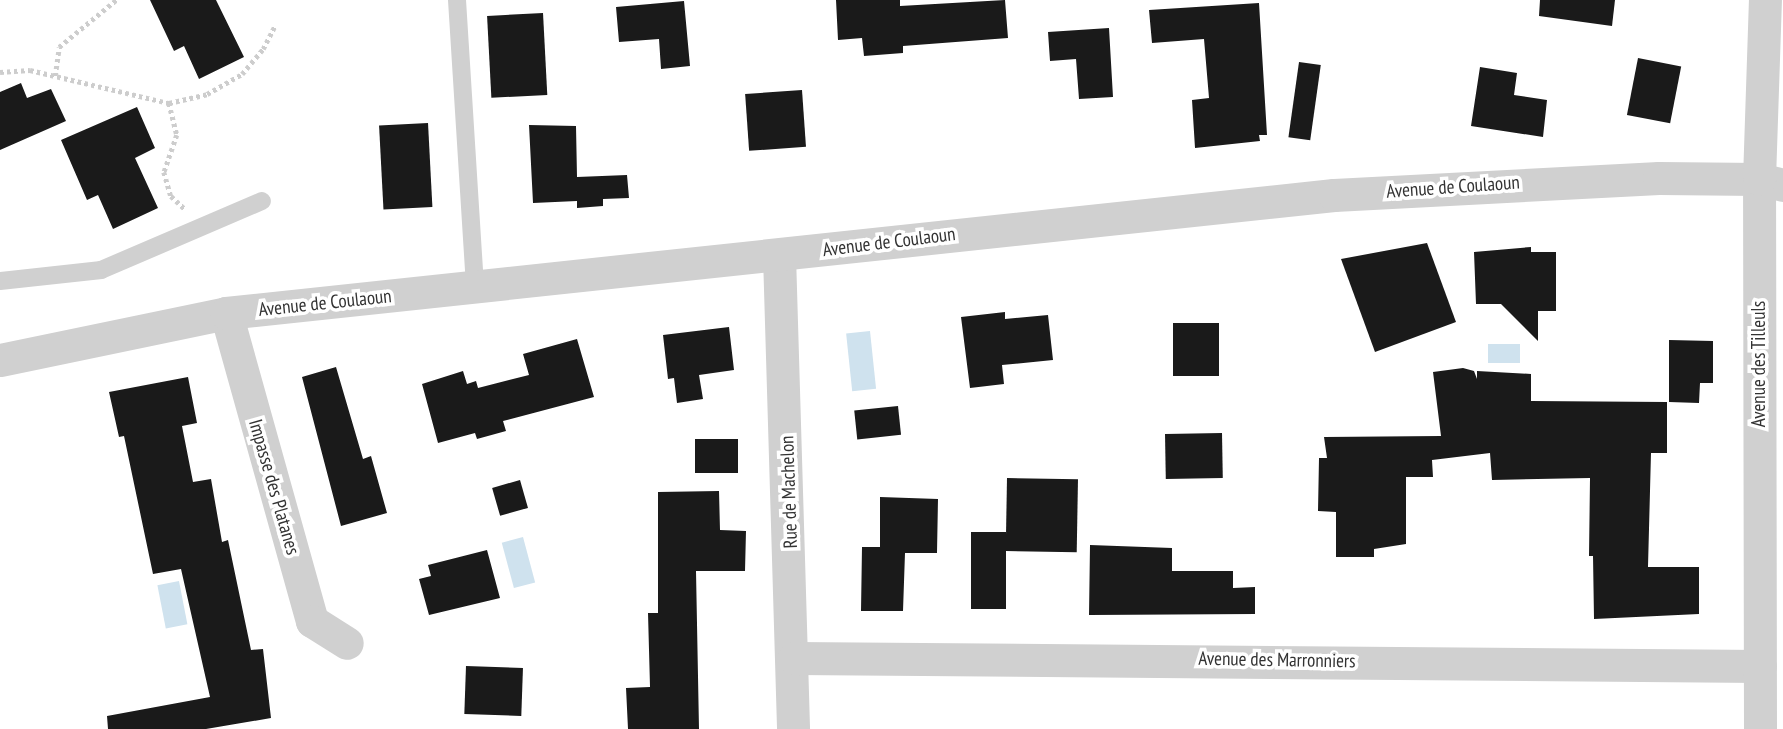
<!DOCTYPE html>
<html>
<head>
<meta charset="utf-8">
<style>
  body { margin:0 }
  #map { position:relative; width:1783px; height:729px; overflow:hidden; background:#fff; font-family:"PT Sans Narrow",sans-serif }
  div>[style] { position:absolute }
  .water>* { inset:0; background:#cfe2ee; transform-origin:0 0 }
  .building>* { inset:0; background:#1a1a1a; transform-origin:0 0 }
  .path>* { height:4.5px; margin-top:-2.25px; transform-origin:0; background:repeating-linear-gradient(90deg,#cdcdcd 0 3.5px,transparent 0 7px) }
  .lane>* { height:18px; margin:-9px; padding:0 9px; transform-origin:9px; border-radius:9px; background:#d0d0d0 }
  .street>* { height:33px; margin:-16.5px; padding:0 16.5px; transform-origin:16.5px; border-radius:16.5px; background:#d0d0d0 }
  span { translate:-50% -50%; white-space:nowrap; text-align:center; line-height:1.15; -webkit-text-stroke:7px #fff; paint-order:stroke }
  .street-label { font-size:19px; color:#333 }
</style>
</head>
<body>
<div id="map">
  <div class="water">
    <div style="left:870px;top:331px;width:58px;height:24px;rotate:84deg"></div>
    <div style="left:1488px;top:344px;width:32px;height:19px"></div>
    <div style="left:523px;top:537px;width:47px;height:22px;rotate:75deg"></div>
    <div style="left:179px;top:581px;width:44px;height:22px;rotate:79deg"></div>
  </div>
  <div class="building">
    <div style="clip-path:polygon(150px 0,216px 0,244px 57px,199px 79px,184px 46px,174px 51px)"></div>
    <div style="clip-path:polygon(836px 0,900px 0,900px 6px,1005px 0,1008px 38px,903px 46px,903px 53px,864px 56px,862px 38px,838px 40px)"></div>
    <div style="clip-path:polygon(1540px 0,1615px 0,1612px 26px,1539px 16px)"></div>
    <div style="clip-path:polygon(684px 1px,690px 66px,661px 69px,659px 39px,619px 42px,616px 7px)"></div>
    <div style="clip-path:polygon(1259px 3px,1267px 135px,1259px 135px,1260px 141px,1195px 148px,1192px 100px,1209px 98px,1204px 39px,1152px 43px,1149px 10px)"></div>
    <div style="left:543px;top:13px;width:82px;height:56px;rotate:87deg"></div>
    <div style="clip-path:polygon(1109px 28px,1113px 97px,1079px 99px,1076px 59px,1050px 61px,1048px 32px)"></div>
    <div style="left:1638px;top:58px;width:44px;height:58px;rotate:11deg"></div>
    <div style="left:1299px;top:62px;width:22px;height:76px;rotate:8deg"></div>
    <div style="clip-path:polygon(1480px 67px,1517px 73px,1514px 95px,1547px 100px,1543px 137px,1471px 126px)"></div>
    <div style="clip-path:polygon(21px 83px,27px 98px,51px 89px,66px 121px,0 150px,0 92px)"></div>
    <div style="left:802px;top:90px;width:57px;height:57px;rotate:86deg"></div>
    <div style="clip-path:polygon(137px 107px,155px 148px,135px 158px,158px 208px,113px 229px,98px 195px,87px 200px,61px 140px)"></div>
    <div style="left:428px;top:123px;width:84px;height:49px;rotate:87deg"></div>
    <div style="clip-path:polygon(529px 125px,576px 126px,577px 177px,627px 175px,629px 198px,603px 199px,603px 206px,577px 208px,577px 201px,533px 203px)"></div>
    <div style="clip-path:polygon(1427px 243px,1456px 322px,1375px 352px,1341px 259px)"></div>
    <div style="clip-path:polygon(1531px 247px,1531px 252px,1556px 252px,1556px 311px,1538px 311px,1538px 341px,1501px 304px,1476px 304px,1474px 252px)"></div>
    <div style="clip-path:polygon(1005px 312px,1005px 319px,1048px 315px,1053px 360px,1002px 365px,1004px 384px,970px 388px,961px 317px)"></div>
    <div style="left:1173px;top:323px;width:46px;height:53px"></div>
    <div style="clip-path:polygon(729px 327px,734px 370px,699px 375px,703px 399px,677px 403px,674px 378px,668px 379px,663px 335px)"></div>
    <div style="clip-path:polygon(577px 339px,594px 397px,503px 421px,506px 431px,477px 439px,475px 433px,438px 443px,422px 384px,463px 371px,467px 384px,476px 381px,478px 388px,529px 375px,523px 354px)"></div>
    <div style="clip-path:polygon(1669px 340px,1713px 341px,1713px 383px,1700px 383px,1699px 403px,1669px 402px)"></div>
    <div style="clip-path:polygon(336px 367px,363px 459px,371px 456px,387px 513px,341px 526px,302px 377px)"></div>
    <div style="clip-path:polygon(1463px 368px,1474px 371px,1477px 379px,1477px 371px,1531px 374px,1531px 401px,1667px 402px,1667px 453px,1651px 453px,1648px 567px,1699px 567px,1699px 614px,1594px 619px,1593px 556px,1589px 556px,1590px 478px,1492px 480px,1490px 453px,1432px 460px,1433px 477px,1406px 477px,1406px 544px,1374px 549px,1374px 557px,1336px 557px,1336px 512px,1318px 511px,1319px 458px,1327px 458px,1324px 437px,1441px 436px,1433px 372px)"></div>
    <div style="clip-path:polygon(188px 377px,197px 423px,182px 426px,193px 482px,211px 479px,222px 542px,228px 540px,251px 650px,263px 649px,271px 718px,206px 729px,108px 729px,107px 716px,210px 697px,181px 569px,153px 574px,124px 436px,119px 437px,109px 392px)"></div>
    <div style="left:898px;top:406px;width:29px;height:44px;rotate:84deg"></div>
    <div style="left:1222px;top:433px;width:45px;height:57px;rotate:89deg"></div>
    <div style="left:695px;top:439px;width:43px;height:34px"></div>
    <div style="left:1007px;top:478px;width:71px;height:73px;rotate:1deg"></div>
    <div style="left:520px;top:480px;width:29px;height:29px;rotate:74deg"></div>
    <div style="clip-path:polygon(719px 491px,720px 530px,746px 531px,745px 571px,696px 571px,699px 729px,628px 729px,626px 688px,650px 687px,648px 613px,658px 613px,658px 492px)"></div>
    <div style="clip-path:polygon(880px 497px,938px 499px,937px 553px,905px 553px,903px 611px,861px 611px,862px 547px,880px 547px)"></div>
    <div style="left:971px;top:532px;width:35px;height:77px"></div>
    <div style="clip-path:polygon(1090px 545px,1172px 548px,1172px 571px,1233px 571px,1233px 588px,1255px 587px,1255px 614px,1089px 615px)"></div>
    <div style="clip-path:polygon(487px 550px,500px 598px,429px 615px,419px 579px,431px 576px,428px 565px)"></div>
    <div style="left:466px;top:666px;width:57px;height:48px;rotate:2deg"></div>
  </div>
  <div class="path">
    <div style="left:0;top:72px;width:30px;rotate:-4deg"></div>
    <div style="left:30px;top:70px;width:143px;rotate:13.4deg"></div>
    <div style="left:169px;top:103px;width:33px;rotate:76deg"></div>
    <div style="left:177px;top:135px;width:39px;rotate:109deg"></div>
    <div style="left:164px;top:172px;width:25px;rotate:74deg"></div>
    <div style="left:171px;top:196px;width:19px;rotate:43deg"></div>
    <div style="left:55px;top:76px;width:29px;rotate:-82deg"></div>
    <div style="left:59px;top:47px;width:74px;rotate:-39.5deg"></div>
    <div style="left:169px;top:103px;width:39px;rotate:-13deg"></div>
    <div style="left:207px;top:94px;width:40px;rotate:-29.7deg"></div>
    <div style="left:242px;top:74px;width:33px;rotate:-50deg"></div>
    <div style="left:263px;top:49px;width:27px;rotate:-63deg"></div>
  </div>
  <div class="lane">
    <div style="left:457px;top:0;width:288px;rotate:86.4deg"></div>
    <div style="left:0;top:281px;width:102px;rotate:-6.2deg"></div>
    <div style="left:101px;top:270px;width:175px;rotate:-23.2deg"></div>
  </div>
  <div class="street">
    <div style="left:779px;top:255px;width:474px;rotate:88.3deg"></div>
    <div style="left:226px;top:313px;width:320px;rotate:74.4deg"></div>
    <div style="left:312px;top:621px;width:41px;rotate:32.2deg"></div>
    <div style="left:0;top:360px;width:231px;rotate:-11.7deg"></div>
    <div style="left:226px;top:313px;width:1114px;rotate:-6.08deg"></div>
    <div style="left:1334px;top:195px;width:325px;rotate:-3deg"></div>
    <div style="left:1659px;top:178px;width:100px;rotate:0.6deg"></div>
    <div style="left:1759px;top:179px;width:25px;rotate:14deg"></div>
    <div style="left:794px;top:658px;width:966px;rotate:0.47deg"></div>
    <div style="left:1760px;top:729px;width:550px;rotate:-90.1deg"></div>
    <div style="left:1759px;top:179px;width:179px;rotate:-88.1deg"></div>
  </div>
  <div class="street-label">
    <span style="left:1453px;top:187px;rotate:-4deg">Avenue de Coulaoun</span>
    <span style="left:889px;top:242px;rotate:-7deg">Avenue de Coulaoun</span>
    <span style="left:325px;top:303px;rotate:-6deg">Avenue de Coulaoun</span>
    <span style="left:1759px;top:364px;rotate:-90deg">Avenue des Tilleuls</span>
    <span style="left:274px;top:487px;rotate:74deg">Impasse des Platanes</span>
    <span style="left:789px;top:492px;rotate:-92deg">Rue de Machelon</span>
    <span style="left:1277px;top:660px;rotate:1deg">Avenue des Marronniers</span>
  </div>
</div>
</body>
</html>
